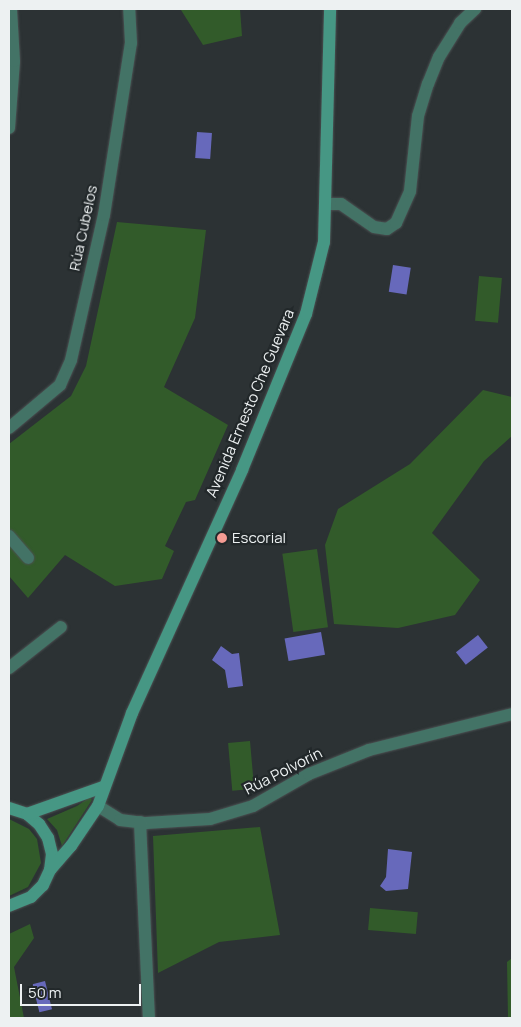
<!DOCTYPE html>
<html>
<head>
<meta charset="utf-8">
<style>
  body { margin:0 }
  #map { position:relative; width:521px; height:1027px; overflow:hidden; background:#2c3234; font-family:Manrope,sans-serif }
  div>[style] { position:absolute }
  .green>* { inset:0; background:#325b2a; transform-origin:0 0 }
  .water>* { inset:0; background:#6769bb; transform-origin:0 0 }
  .roads { filter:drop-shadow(0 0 1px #4b5152) drop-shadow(0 0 1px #4b5152) }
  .minor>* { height:12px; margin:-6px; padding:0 6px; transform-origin:6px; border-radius:6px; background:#437366 }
  .secondary>* { height:12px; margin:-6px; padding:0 6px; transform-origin:6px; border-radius:6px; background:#469784 }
  .dots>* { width:14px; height:14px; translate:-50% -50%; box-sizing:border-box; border:2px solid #22282a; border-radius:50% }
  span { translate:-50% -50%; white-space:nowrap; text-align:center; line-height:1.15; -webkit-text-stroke:4.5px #22282a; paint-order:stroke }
  .street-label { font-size:15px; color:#edf1f2 }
  .poi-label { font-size:15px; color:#edf1f2 }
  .left { translate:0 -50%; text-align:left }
  .frame { position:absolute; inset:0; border:10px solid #edf1f2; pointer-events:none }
  .scale { position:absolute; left:20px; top:984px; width:121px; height:22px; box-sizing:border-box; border:2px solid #edf1f2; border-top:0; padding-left:6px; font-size:15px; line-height:18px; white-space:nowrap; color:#edf1f2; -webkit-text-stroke:4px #22282a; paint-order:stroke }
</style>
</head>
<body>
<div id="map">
  <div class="green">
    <div style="clip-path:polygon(240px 9px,242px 36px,203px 45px,181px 10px)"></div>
    <div style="clip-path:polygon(117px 222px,206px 230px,195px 318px,164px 387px,228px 425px,195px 500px,186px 502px,165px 546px,174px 551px,162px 579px,115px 586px,65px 555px,28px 598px,9px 576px,9px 444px,71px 396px,86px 366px)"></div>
    <div style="left:479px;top:276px;width:23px;height:45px;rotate:5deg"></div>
    <div style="clip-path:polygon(483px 390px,512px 397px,512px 436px,484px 461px,432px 533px,480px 580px,455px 615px,398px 628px,334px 624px,325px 545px,338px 509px,410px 464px)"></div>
    <div style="left:317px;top:549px;width:79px;height:35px;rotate:82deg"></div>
    <div style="left:250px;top:741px;width:48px;height:22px;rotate:85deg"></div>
    <div style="clip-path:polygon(90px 797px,92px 800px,62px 846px,57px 830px,47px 819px,77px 806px)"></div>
    <div style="clip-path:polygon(9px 819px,29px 829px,37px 839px,41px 863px,28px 887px,9px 896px)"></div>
    <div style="clip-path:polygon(260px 827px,280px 935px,219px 942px,158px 973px,153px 836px)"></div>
    <div style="left:370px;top:908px;width:48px;height:22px;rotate:5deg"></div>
    <div style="clip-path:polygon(30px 924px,34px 938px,14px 967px,24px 1018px,9px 1018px,9px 934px)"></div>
    <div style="clip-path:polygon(512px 958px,512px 1018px,508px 1018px,507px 962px)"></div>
  </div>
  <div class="water">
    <div style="left:197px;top:132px;width:15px;height:26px;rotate:4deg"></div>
    <div style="left:393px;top:265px;width:18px;height:27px;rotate:9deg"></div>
    <div style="left:321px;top:632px;width:23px;height:37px;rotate:80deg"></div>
    <div style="left:478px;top:635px;width:16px;height:28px;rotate:52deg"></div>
    <div style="clip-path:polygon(221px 646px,232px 654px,239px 653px,243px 686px,228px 688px,225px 670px,212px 660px)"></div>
    <div style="clip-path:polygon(388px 849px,412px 852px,408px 889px,386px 891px,380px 886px,386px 877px)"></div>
    <div style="left:45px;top:981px;width:29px;height:13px;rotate:76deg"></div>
  </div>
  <div class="roads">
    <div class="minor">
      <div style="left:9px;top:128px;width:67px;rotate:-85.7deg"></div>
      <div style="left:14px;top:61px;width:52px;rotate:-93.3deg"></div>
      <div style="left:327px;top:204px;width:14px"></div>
      <div style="left:341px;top:204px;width:40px;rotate:34.9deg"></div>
      <div style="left:374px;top:227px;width:13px;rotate:9deg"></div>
      <div style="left:387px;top:229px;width:11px;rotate:-34deg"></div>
      <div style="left:396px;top:223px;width:35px;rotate:-66deg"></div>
      <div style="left:410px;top:191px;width:75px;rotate:-83.9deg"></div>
      <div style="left:418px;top:116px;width:34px;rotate:-73deg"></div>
      <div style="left:428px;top:84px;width:29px;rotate:-68deg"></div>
      <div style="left:439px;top:57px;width:40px;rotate:-58deg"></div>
      <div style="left:460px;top:23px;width:21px;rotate:-43deg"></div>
      <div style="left:9px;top:428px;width:67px;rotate:-40.1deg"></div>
      <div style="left:60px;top:385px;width:27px;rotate:-66deg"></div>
      <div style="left:71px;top:360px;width:149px;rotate:-77.2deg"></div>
      <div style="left:104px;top:215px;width:174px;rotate:-81.1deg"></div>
      <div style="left:131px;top:43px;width:34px;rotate:-93deg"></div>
      <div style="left:9px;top:536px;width:29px;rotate:49deg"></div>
      <div style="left:9px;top:668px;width:66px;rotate:-38.3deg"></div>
      <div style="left:98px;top:806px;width:26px;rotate:32deg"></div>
      <div style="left:120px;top:820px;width:26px;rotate:7deg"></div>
      <div style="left:146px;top:823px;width:64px;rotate:-3.6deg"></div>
      <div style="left:210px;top:819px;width:45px;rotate:-16.8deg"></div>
      <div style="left:253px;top:806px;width:64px;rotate:-29.7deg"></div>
      <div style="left:309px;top:774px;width:65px;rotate:-21.8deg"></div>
      <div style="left:369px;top:750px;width:147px;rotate:-14.1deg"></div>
      <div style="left:140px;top:822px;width:196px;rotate:87.4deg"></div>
    </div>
    <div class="secondary">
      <div style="left:9px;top:808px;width:19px;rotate:18deg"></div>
      <div style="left:27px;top:814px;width:16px;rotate:40deg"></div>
      <div style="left:39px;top:824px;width:17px;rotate:57deg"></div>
      <div style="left:48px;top:838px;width:16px;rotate:76deg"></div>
      <div style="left:52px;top:854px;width:16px;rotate:97deg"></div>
      <div style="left:50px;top:870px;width:17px;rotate:115deg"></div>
      <div style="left:43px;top:885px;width:17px;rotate:135deg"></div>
      <div style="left:31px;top:897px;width:24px;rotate:158deg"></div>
      <div style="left:27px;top:814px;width:81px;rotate:-19.6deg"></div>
      <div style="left:50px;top:870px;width:32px;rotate:-49deg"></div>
      <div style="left:71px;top:846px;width:48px;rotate:-56deg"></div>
      <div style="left:98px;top:806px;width:99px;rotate:-69.9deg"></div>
      <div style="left:132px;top:713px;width:267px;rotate:-65.6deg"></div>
      <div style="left:242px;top:470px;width:169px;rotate:-67.7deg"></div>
      <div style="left:306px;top:314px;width:74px;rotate:-76deg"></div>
      <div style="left:324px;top:242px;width:233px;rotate:-88.5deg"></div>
    </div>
  </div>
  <div class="dots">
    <div style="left:222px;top:538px;background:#f59c94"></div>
  </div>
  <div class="street-label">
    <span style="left:83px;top:228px;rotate:-78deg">Rúa Cubelos</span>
    <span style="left:250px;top:403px;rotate:-67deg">Avenida Ernesto Che Guevara</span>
    <span style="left:283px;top:771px;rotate:-27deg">Rúa Polvorín</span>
  </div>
  <div class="poi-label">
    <span class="left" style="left:232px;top:538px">Escorial</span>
  </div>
  <div class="frame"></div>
  <div class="scale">50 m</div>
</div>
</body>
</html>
